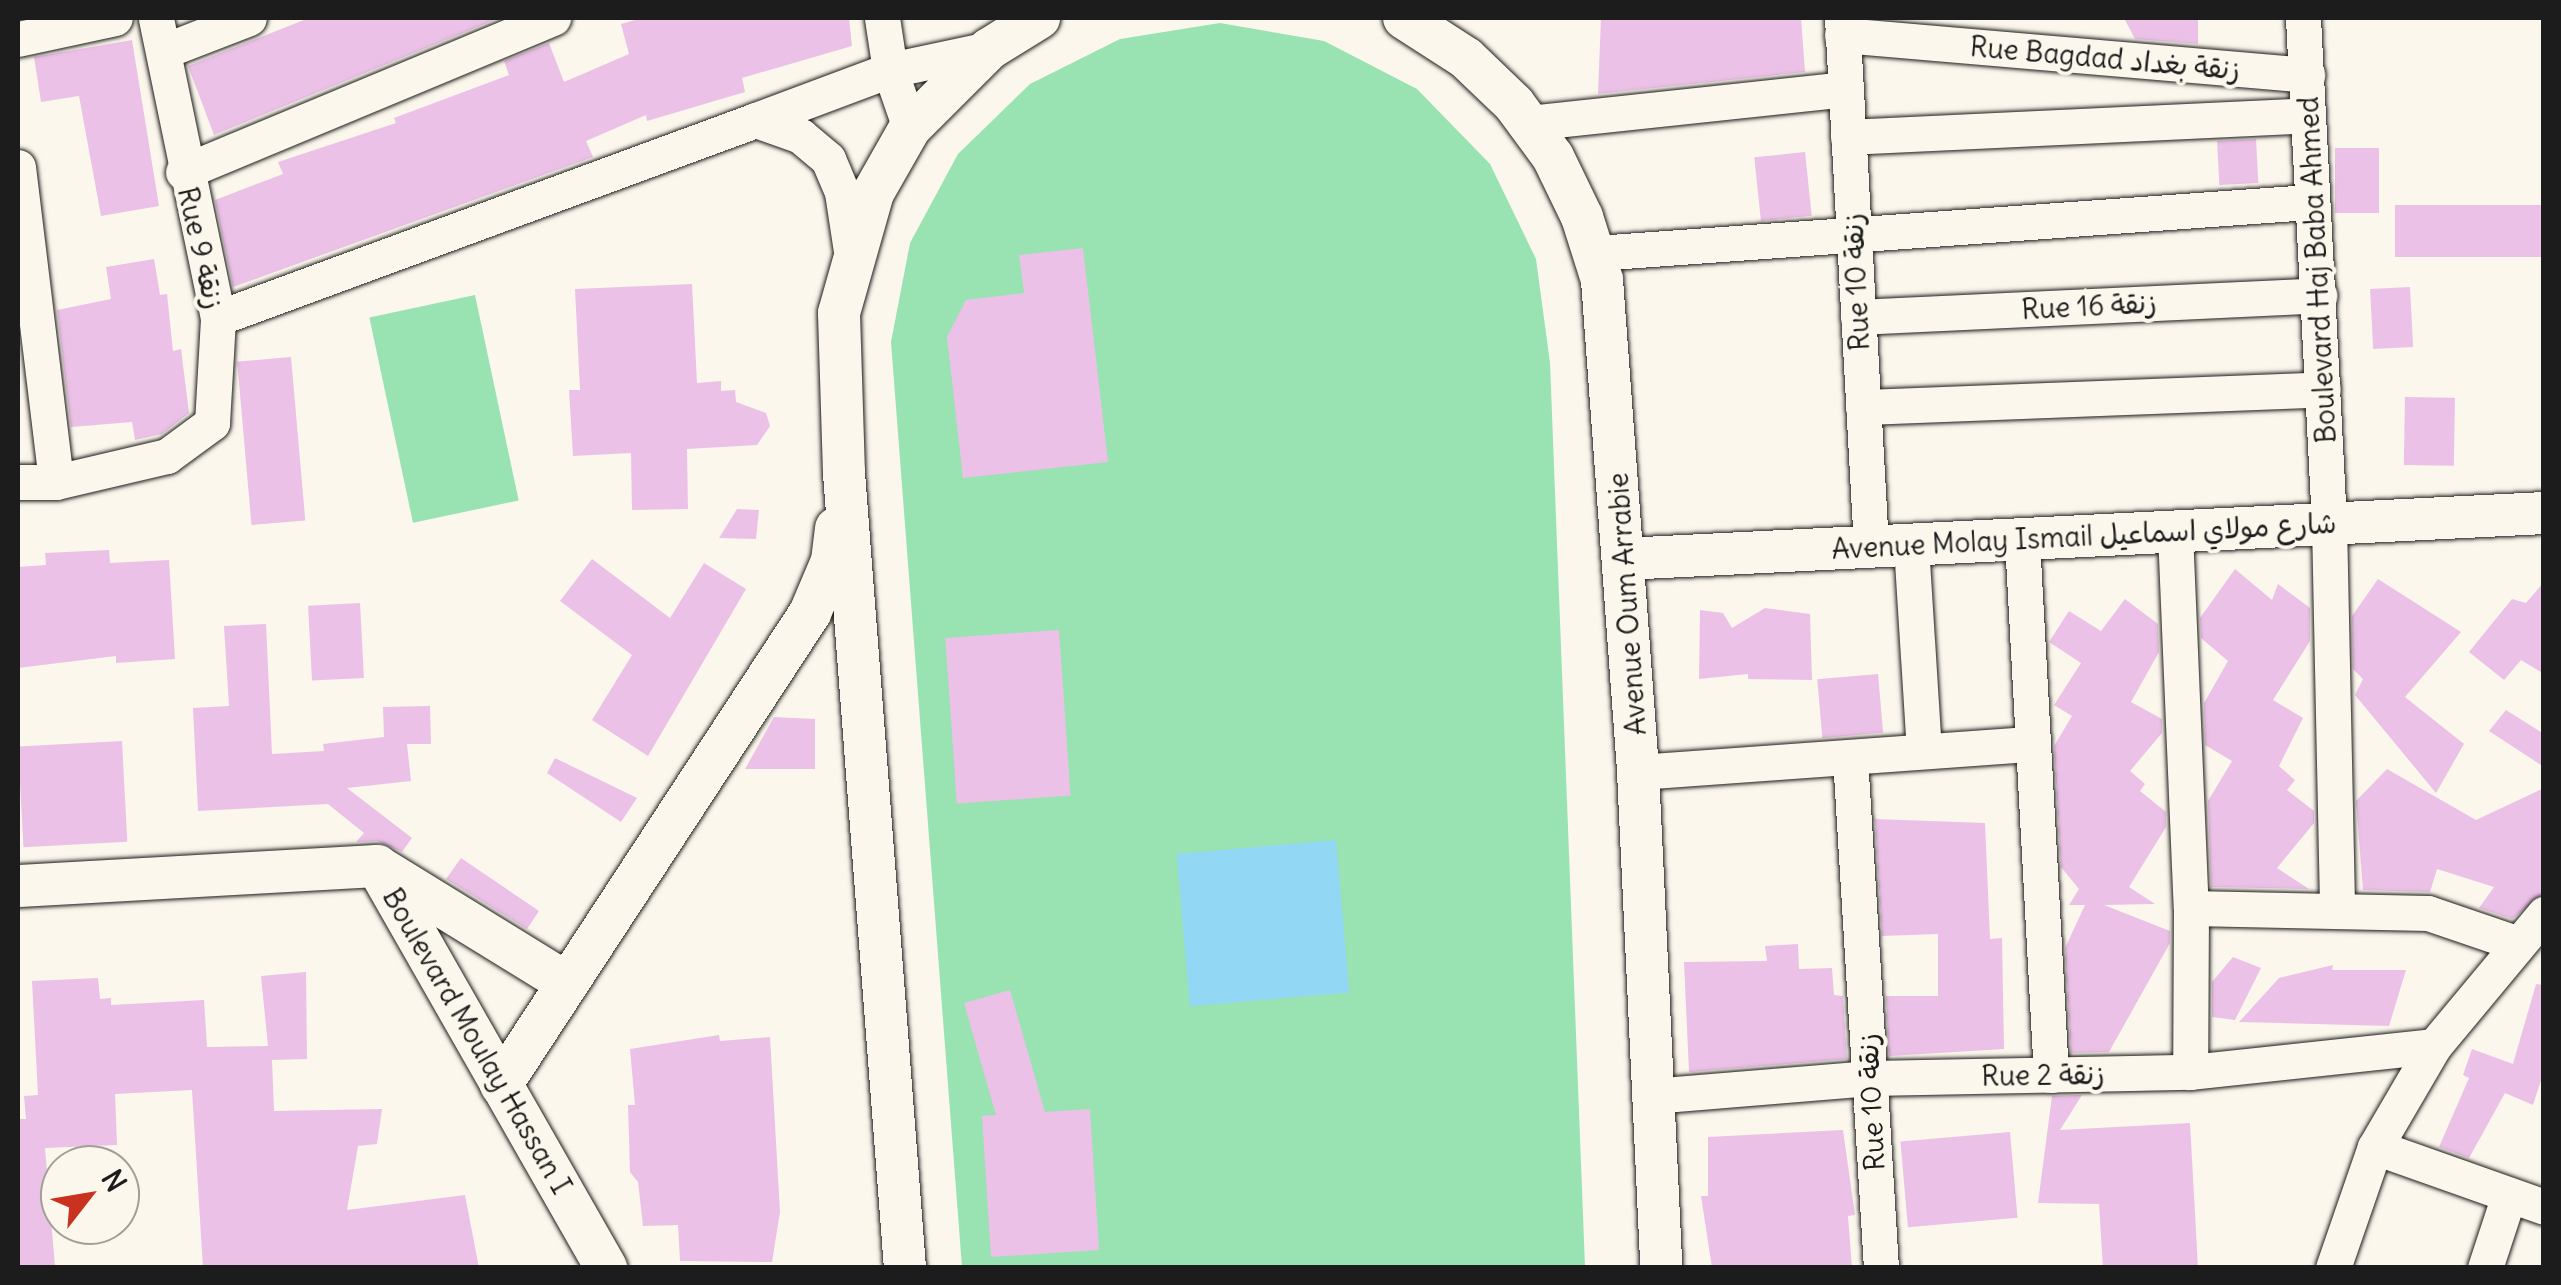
<!DOCTYPE html>
<html>
<head>
<meta charset="utf-8">
<style>
  body { margin:0 }
  #map { position:relative; width:2561px; height:1285px; overflow:hidden; background:#fbf7ec; font-family:Delius,"Playpen Sans Arabic",sans-serif }
  div>[style] { position:absolute }
  .green>* { inset:0; background:#99e2b1; transform-origin:0 0 }
  .water>* { inset:0; background:#92d7f3; transform-origin:0 0 }
  .building>* { inset:0; background:#ecc1e7; transform-origin:0 0 }
  .roads { filter:drop-shadow(0 0 2px #1c1c1c) drop-shadow(0 0 2px #1c1c1c) }
  .minor>* { height:35px; margin:-17.5px; padding:0 17.5px; transform-origin:17.5px; border-radius:17.5px; background:#fbf7ec }
  .tertiary>* { height:42px; margin:-21px; padding:0 21px; transform-origin:21px; border-radius:21px; background:#fbf7ec }
  span { translate:-50% -50%; white-space:nowrap; text-align:center; line-height:1.15; -webkit-text-stroke:8px #fbf7ec; paint-order:stroke }
  .street-label { font-size:28px; color:#1c1c1c }
  .frame { position:absolute; inset:0; border:20px solid #1c1c1c; pointer-events:none }
  .north { position:absolute; left:40px; top:1145px; width:100px; height:100px; box-sizing:border-box; background:#fbf7ec; border:2px solid #a29f99; border-radius:50%; rotate:59deg; font-size:28px; font-weight:700; line-height:40px; text-align:center; color:#1c1c1c }
  .north::after { content:''; display:block; margin:auto; width:35px; height:45px; background:#c8321e; clip-path:polygon(50% 0,100% 100%,50% 72%,0 100%) }
</style>
</head>
<body>
<div id="map">
  <div class="green">
    <div style="clip-path:polygon(1220px 23px,1324px 41px,1417px 89px,1490px 164px,1536px 259px,1550px 363px,1585px 1267px,962px 1267px,891px 342px,910px 243px,958px 154px,1030px 84px,1120px 39px)"></div>
    <div style="left:475px;top:295px;width:210px;height:108px;rotate:78deg"></div>
  </div>
  <div class="water">
    <div style="left:1336px;top:840px;width:153px;height:160px;rotate:85deg"></div>
  </div>
  <div class="building">
    <div style="clip-path:polygon(309px 18px,499px 18px,214px 135px,188px 66px)"></div>
    <div style="clip-path:polygon(642px 18px,849px 18px,852px 46px,742px 78px,745px 92px,647px 121px,646px 115px,586px 141px,593px 157px,233px 287px,215px 200px,283px 174px,278px 162px,396px 123px,394px 118px,509px 75px,504px 61px,549px 43px,564px 82px,629px 54px,621px 24px)"></div>
    <div style="clip-path:polygon(1601px 18px,1801px 18px,1805px 72px,1598px 94px)"></div>
    <div style="clip-path:polygon(2124px 18px,2198px 18px,2198px 44px,2135px 39px)"></div>
    <div style="clip-path:polygon(132px 40px,159px 206px,101px 216px,79px 96px,41px 102px,34px 57px)"></div>
    <div style="left:2256px;top:139px;width:44px;height:39px;rotate:87deg"></div>
    <div style="left:2335px;top:148px;width:44px;height:65px"></div>
    <div style="left:1805px;top:152px;width:64px;height:51px;rotate:84deg"></div>
    <div style="left:2544px;top:205px;width:52px;height:149px;rotate:90deg"></div>
    <div style="clip-path:polygon(1083px 248px,1108px 462px,963px 478px,947px 337px,966px 300px,1024px 293px,1019px 255px)"></div>
    <div style="clip-path:polygon(154px 259px,160px 295px,167px 294px,173px 351px,181px 349px,189px 413px,162px 434px,135px 440px,132px 422px,71px 427px,57px 310px,111px 299px,106px 267px)"></div>
    <div style="clip-path:polygon(692px 284px,697px 383px,721px 381px,721px 391px,735px 390px,736px 402px,766px 413px,770px 426px,757px 445px,687px 449px,688px 509px,632px 510px,631px 453px,573px 456px,569px 390px,580px 390px,575px 289px)"></div>
    <div style="left:2410px;top:287px;width:60px;height:40px;rotate:87deg"></div>
    <div style="left:291px;top:357px;width:164px;height:54px;rotate:85deg"></div>
    <div style="left:2405px;top:397px;width:50px;height:68px;rotate:1deg"></div>
    <div style="clip-path:polygon(737px 509px,759px 510px,756px 539px,719px 538px)"></div>
    <div style="clip-path:polygon(109px 550px,110px 563px,169px 560px,175px 659px,116px 663px,116px 656px,18px 668px,18px 567px,46px 565px,45px 553px)"></div>
    <div style="clip-path:polygon(592px 559px,670px 618px,704px 563px,746px 589px,648px 756px,592px 720px,632px 655px,560px 601px)"></div>
    <div style="clip-path:polygon(2235px 569px,2272px 600px,2278px 584px,2310px 608px,2310px 641px,2273px 700px,2303px 718px,2279px 766px,2295px 780px,2287px 790px,2314px 811px,2314px 823px,2277px 868px,2309px 889px,2211px 887px,2208px 801px,2232px 761px,2205px 745px,2204px 703px,2228px 661px,2201px 638px,2200px 618px)"></div>
    <div style="clip-path:polygon(2378px 579px,2461px 632px,2405px 697px,2464px 744px,2436px 793px,2355px 695px,2363px 679px,2353px 669px,2352px 616px)"></div>
    <div style="clip-path:polygon(2544px 582px,2544px 674px,2521px 660px,2504px 680px,2469px 652px,2512px 599px,2526px 603px)"></div>
    <div style="clip-path:polygon(2125px 599px,2158px 624px,2159px 652px,2131px 702px,2162px 719px,2162px 733px,2130px 771px,2145px 784px,2140px 791px,2166px 812px,2166px 827px,2129px 887px,2155px 904px,2104px 905px,2170px 931px,2170px 943px,2109px 1052px,2071px 1053px,2065px 948px,2085px 905px,2069px 905px,2079px 889px,2061px 867px,2054px 746px,2072px 716px,2054px 705px,2081px 663px,2049px 642px,2069px 611px,2101px 631px)"></div>
    <div style="left:360px;top:603px;width:75px;height:52px;rotate:87deg"></div>
    <div style="clip-path:polygon(1765px 608px,1810px 614px,1812px 680px,1748px 679px,1748px 674px,1699px 679px,1700px 610px,1723px 613px,1732px 628px)"></div>
    <div style="clip-path:polygon(266px 624px,272px 754px,324px 751px,323px 744px,384px 737px,383px 707px,430px 706px,431px 744px,407px 744px,411px 781px,347px 788px,412px 838px,402px 852px,377px 841px,356px 842px,364px 833px,328px 804px,198px 811px,193px 708px,229px 706px,224px 626px)"></div>
    <div style="left:1059px;top:630px;width:166px;height:114px;rotate:86deg"></div>
    <div style="left:1878px;top:674px;width:59px;height:61px;rotate:85deg"></div>
    <div style="clip-path:polygon(2506px 710px,2544px 734px,2544px 767px,2489px 731px)"></div>
    <div style="clip-path:polygon(774px 717px,815px 719px,815px 769px,745px 769px)"></div>
    <div style="left:122px;top:741px;width:101px;height:104px;rotate:87deg"></div>
    <div style="clip-path:polygon(555px 758px,637px 798px,621px 822px,547px 773px)"></div>
    <div style="clip-path:polygon(2387px 769px,2476px 820px,2544px 788px,2544px 893px,2512px 919px,2479px 908px,2494px 887px,2437px 869px,2430px 892px,2363px 890px,2356px 801px)"></div>
    <div style="clip-path:polygon(1875px 819px,1985px 823px,1990px 939px,2002px 938px,2004px 1049px,1889px 1056px,1886px 996px,1938px 996px,1938px 934px,1882px 936px)"></div>
    <div style="clip-path:polygon(461px 858px,539px 911px,527px 929px,446px 879px)"></div>
    <div style="clip-path:polygon(1798px 944px,1799px 969px,1832px 968px,1834px 995px,1843px 996px,1847px 1059px,1689px 1072px,1684px 962px,1767px 961px,1765px 946px)"></div>
    <div style="clip-path:polygon(2233px 957px,2261px 968px,2235px 1020px,2212px 1017px,2212px 982px)"></div>
    <div style="clip-path:polygon(2333px 965px,2332px 970px,2406px 970px,2389px 1026px,2239px 1022px,2279px 978px)"></div>
    <div style="clip-path:polygon(306px 972px,307px 1059px,272px 1060px,274px 1111px,382px 1109px,377px 1144px,358px 1146px,347px 1210px,465px 1195px,479px 1268px,203px 1268px,192px 1090px,115px 1094px,117px 1145px,45px 1148px,55px 1266px,18px 1268px,18px 1119px,26px 1119px,24px 1096px,38px 1095px,32px 981px,98px 978px,100px 999px,111px 998px,111px 1005px,204px 1000px,207px 1047px,268px 1046px,261px 976px)"></div>
    <div style="clip-path:polygon(2536px 984px,2544px 985px,2544px 1071px,2533px 1105px,2505px 1093px,2469px 1158px,2439px 1147px,2469px 1078px,2463px 1075px,2472px 1049px,2513px 1064px)"></div>
    <div style="clip-path:polygon(1010px 990px,1045px 1112px,1090px 1109px,1099px 1250px,991px 1257px,982px 1116px,996px 1115px,964px 1003px)"></div>
    <div style="clip-path:polygon(719px 1035px,720px 1041px,770px 1037px,780px 1212px,772px 1262px,680px 1261px,678px 1225px,643px 1226px,638px 1182px,630px 1172px,628px 1105px,635px 1105px,630px 1049px)"></div>
    <div style="clip-path:polygon(2082px 1095px,2060px 1130px,2190px 1123px,2198px 1268px,2103px 1268px,2099px 1204px,2038px 1203px,2052px 1096px)"></div>
    <div style="clip-path:polygon(1843px 1130px,1855px 1215px,1848px 1216px,1852px 1268px,1712px 1268px,1701px 1196px,1708px 1196px,1708px 1137px)"></div>
    <div style="left:2010px;top:1132px;width:86px;height:110px;rotate:85deg"></div>
  </div>
  <div class="roads">
    <div class="minor">
      <div style="left:882px;top:18px;width:53px;rotate:81.3deg"></div>
      <div style="left:890px;top:70px;width:61px;rotate:71deg"></div>
      <div style="left:1842px;top:18px;width:529px;rotate:86.86deg"></div>
      <div style="left:2303px;top:18px;width:506px;rotate:87.05deg"></div>
      <div style="left:2329px;top:523px;width:386px;rotate:88.8deg"></div>
      <div style="left:1842px;top:35px;width:467px;rotate:4.9deg"></div>
      <div style="left:18px;top:39px;width:99px;rotate:-12.2deg"></div>
      <div style="left:164px;top:51px;width:91px;rotate:-21.2deg"></div>
      <div style="left:1528px;top:123px;width:319px;rotate:-6.1deg"></div>
      <div style="left:1848px;top:137px;width:460px;rotate:-2.7deg"></div>
      <div style="left:18px;top:167px;width:317px;rotate:83.1deg"></div>
      <div style="left:183px;top:172px;width:401px;rotate:-22.6deg"></div>
      <div style="left:851px;top:251px;width:60px;rotate:-98.7deg"></div>
      <div style="left:842px;top:192px;width:36px;rotate:-113deg"></div>
      <div style="left:828px;top:159px;width:35px;rotate:-140deg"></div>
      <div style="left:801px;top:136px;width:48px;rotate:-160.4deg"></div>
      <div style="left:756px;top:120px;width:143px;rotate:-20.5deg"></div>
      <div style="left:890px;top:70px;width:101px;rotate:-12deg"></div>
      <div style="left:1596px;top:253px;width:716px;rotate:-4.09deg"></div>
      <div style="left:1858px;top:317px;width:462px;rotate:-2.7deg"></div>
      <div style="left:218px;top:318px;width:573px;rotate:-20.21deg"></div>
      <div style="left:1863px;top:407px;width:460px;rotate:-2.2deg"></div>
      <div style="left:18px;top:482px;width:38px"></div>
      <div style="left:56px;top:482px;width:114px;rotate:-13.2deg"></div>
      <div style="left:167px;top:456px;width:56px;rotate:-36.3deg"></div>
      <div style="left:212px;top:423px;width:105px;rotate:-86.7deg"></div>
      <div style="left:218px;top:318px;width:306px;rotate:-101.7deg"></div>
      <div style="left:2175px;top:532px;width:376px;rotate:87.6deg"></div>
      <div style="left:2191px;top:908px;width:164px;rotate:90.3deg"></div>
      <div style="left:2022px;top:540px;width:536px;rotate:86.9deg"></div>
      <div style="left:1911px;top:545px;width:206px;rotate:86.4deg"></div>
      <div style="left:1850px;top:757px;width:512px;rotate:86.53deg"></div>
      <div style="left:1638px;top:772px;width:395px;rotate:-4.1deg"></div>
      <div style="left:2191px;top:908px;width:237px;rotate:1.2deg"></div>
      <div style="left:2428px;top:913px;width:93px;rotate:18.8deg"></div>
      <div style="left:1651px;top:1096px;width:220px;rotate:-4.7deg"></div>
      <div style="left:1870px;top:1078px;width:320px;rotate:-1.1deg"></div>
      <div style="left:2190px;top:1072px;width:245px;rotate:-6.1deg"></div>
      <div style="left:2375px;top:1147px;width:179px;rotate:19.5deg"></div>
      <div style="left:2333px;top:1268px;width:128px;rotate:-70.9deg"></div>
      <div style="left:2375px;top:1147px;width:117px;rotate:-59.7deg"></div>
      <div style="left:2434px;top:1046px;width:172px;rotate:-50.2deg"></div>
      <div style="left:2485px;top:1268px;width:77px;rotate:-71.8deg"></div>
    </div>
    <div class="tertiary">
      <div style="left:1404px;top:18px;width:74px;rotate:32.8deg"></div>
      <div style="left:1466px;top:58px;width:66px;rotate:43.8deg"></div>
      <div style="left:1514px;top:104px;width:66px;rotate:53.7deg"></div>
      <div style="left:1553px;top:157px;width:67px;rotate:64.2deg"></div>
      <div style="left:1582px;top:217px;width:66px;rotate:72.4deg"></div>
      <div style="left:1602px;top:280px;width:493px;rotate:85.8deg"></div>
      <div style="left:1638px;top:772px;width:497px;rotate:87.3deg"></div>
      <div style="left:1624px;top:559px;width:921px;rotate:-2.86deg"></div>
      <div style="left:380px;top:868px;width:220px;rotate:31.6deg"></div>
      <div style="left:18px;top:886px;width:360px;rotate:-3.2deg"></div>
      <div style="left:377px;top:866px;width:463px;rotate:60.3deg"></div>
      <div style="left:501px;top:1085px;width:564px;rotate:-56.79deg"></div>
      <div style="left:810px;top:613px;width:56px;rotate:-67.1deg"></div>
      <div style="left:832px;top:561px;width:33px;rotate:-83deg"></div>
      <div style="left:905px;top:1268px;width:797px;rotate:-94.39deg"></div>
      <div style="left:844px;top:473px;width:160px;rotate:-91.8deg"></div>
      <div style="left:839px;top:313px;width:125px;rotate:-74.2deg"></div>
      <div style="left:873px;top:193px;width:75px;rotate:-60.4deg"></div>
      <div style="left:910px;top:128px;width:112px;rotate:-45deg"></div>
      <div style="left:989px;top:49px;width:59px;rotate:-31.8deg"></div>
    </div>
  </div>
  <div class="street-label">
    <span style="left:2105px;top:58px;rotate:5deg">Rue Bagdad زنقة بغداد</span>
    <span style="left:201px;top:248px;rotate:77deg">Rue 9 زنقة</span>
    <span style="left:2317px;top:270px;rotate:-93deg">Boulevard Haj Baba Ahmed</span>
    <span style="left:1856px;top:282px;rotate:-93deg">Rue 10 زنقة</span>
    <span style="left:2089px;top:306px;rotate:-3deg">Rue 16 زنقة</span>
    <span style="left:2084px;top:536px;rotate:-3deg">Avenue Molay Ismail شارع مولاي اسماعيل</span>
    <span style="left:1627px;top:604px;rotate:-94deg">Avenue Oum Arrabie</span>
    <span style="left:477px;top:1041px;rotate:60deg">Boulevard Moulay Hassan I</span>
    <span style="left:2043px;top:1075px;rotate:-1deg">Rue 2 زنقة</span>
    <span style="left:1871px;top:1102px;rotate:-93deg">Rue 10 زنقة</span>
  </div>
  <div class="frame"></div>
  <div class="north">N</div>
</div>
</body>
</html>
